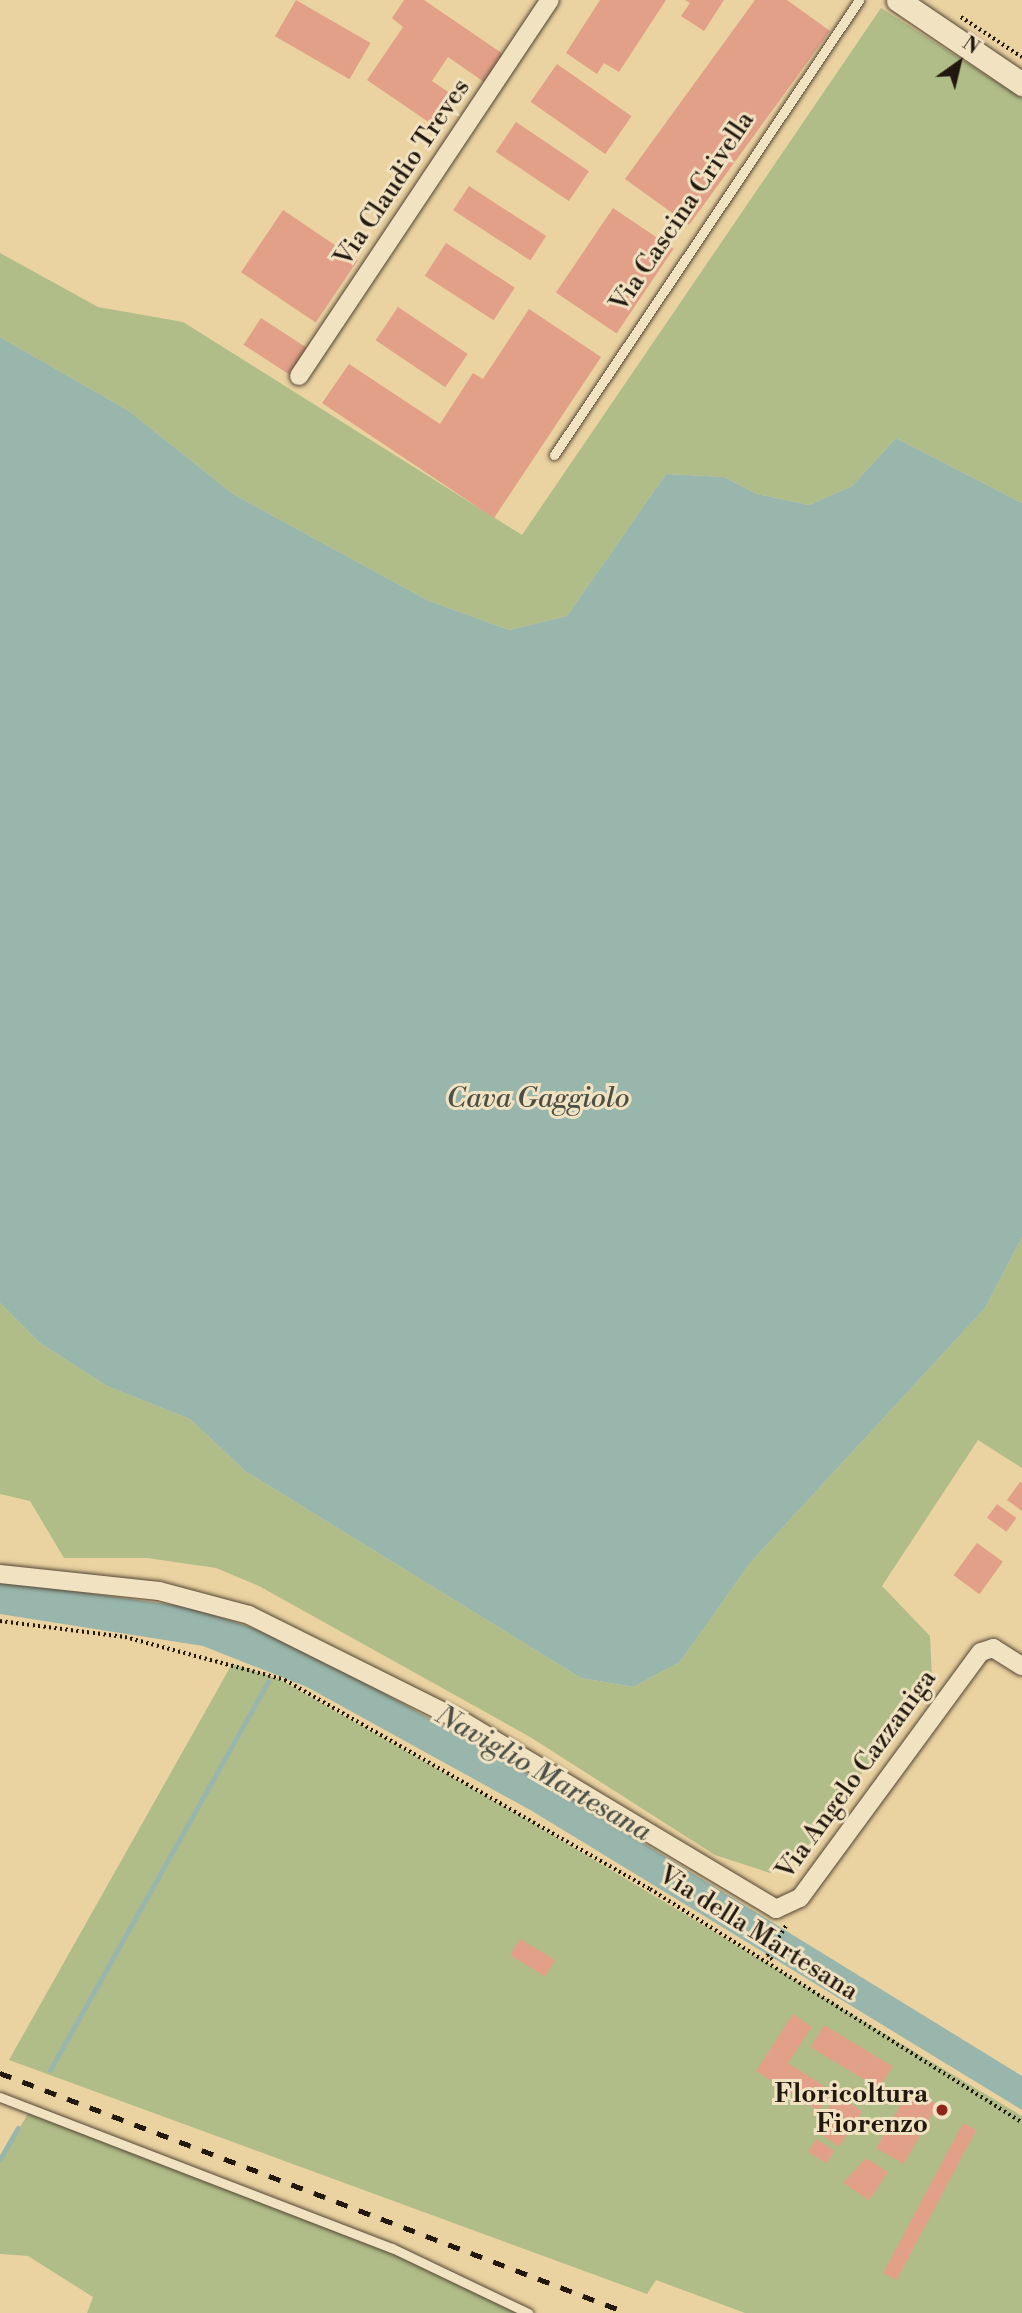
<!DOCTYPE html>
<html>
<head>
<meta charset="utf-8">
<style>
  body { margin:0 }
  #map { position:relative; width:1022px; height:2313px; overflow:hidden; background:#ead2a1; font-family:"Libre Bodoni",serif }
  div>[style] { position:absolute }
  .green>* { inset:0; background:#b1bd89 }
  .water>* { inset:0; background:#99b6ac }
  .stream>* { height:5px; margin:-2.5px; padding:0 2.5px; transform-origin:2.5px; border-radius:2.5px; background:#99b6ac }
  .building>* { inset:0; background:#e2a088; transform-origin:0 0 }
  .path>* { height:3.5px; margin-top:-1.75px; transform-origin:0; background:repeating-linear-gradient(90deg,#21180f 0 2px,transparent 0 5.5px) }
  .roads { filter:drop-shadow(0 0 2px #534634) drop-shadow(0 0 2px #534634) }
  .service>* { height:9px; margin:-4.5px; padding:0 4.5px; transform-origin:4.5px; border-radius:4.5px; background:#f1e2c2 }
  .minor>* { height:18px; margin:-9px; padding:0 9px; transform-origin:9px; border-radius:9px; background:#f1e2c2 }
  .tertiary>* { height:23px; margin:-11.5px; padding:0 11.5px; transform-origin:11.5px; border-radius:11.5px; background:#f1e2c2 }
  .rail>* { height:5px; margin-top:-2.5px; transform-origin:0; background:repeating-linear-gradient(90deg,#21180f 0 12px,transparent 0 24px) }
  .dots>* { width:19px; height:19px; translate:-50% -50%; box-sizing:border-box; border:4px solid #f1e2c2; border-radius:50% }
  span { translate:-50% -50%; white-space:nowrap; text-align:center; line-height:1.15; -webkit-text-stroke:6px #f1e2c2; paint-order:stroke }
  .street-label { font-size:26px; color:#21180f }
  .poi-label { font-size:26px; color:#21180f; font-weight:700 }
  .right { translate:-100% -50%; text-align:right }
  .water-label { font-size:28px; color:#4b4f46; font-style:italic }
  .north { position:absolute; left:924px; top:28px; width:70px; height:70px; -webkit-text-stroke:5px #f1e2c2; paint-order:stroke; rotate:34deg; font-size:19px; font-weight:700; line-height:28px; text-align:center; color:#21180f }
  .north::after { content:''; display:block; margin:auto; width:24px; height:32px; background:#21180f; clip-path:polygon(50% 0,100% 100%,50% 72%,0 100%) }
</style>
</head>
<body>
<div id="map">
  <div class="green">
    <div style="clip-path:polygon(881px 8px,1022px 98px,1022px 503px,896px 438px,852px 486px,809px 505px,757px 494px,724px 477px,666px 474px,567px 616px,509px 630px,427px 600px,233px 494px,129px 411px,0 337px,0 253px,98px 307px,183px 322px,522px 535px)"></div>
    <div style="clip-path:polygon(1022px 1237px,1022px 1468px,978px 1440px,882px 1586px,930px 1636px,932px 1678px,800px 1857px,770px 1873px,715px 1855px,530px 1737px,259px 1586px,216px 1568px,147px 1558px,64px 1558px,30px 1501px,0 1494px,0 1303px,40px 1343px,107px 1386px,190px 1419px,245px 1471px,581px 1678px,633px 1687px,680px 1662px,750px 1563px,985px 1308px)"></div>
    <div style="clip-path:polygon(232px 1664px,279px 1679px,529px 1821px,1022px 2116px,1022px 2313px,745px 2313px,656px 2280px,647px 2294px,9px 2060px)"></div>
    <div style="clip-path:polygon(29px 2112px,391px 2252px,517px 2313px,87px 2313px,93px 2297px,28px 2256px,0 2254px,0 2160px)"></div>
  </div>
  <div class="water">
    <div style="clip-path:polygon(0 337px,129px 411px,233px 494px,427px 600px,509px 630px,567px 616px,666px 474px,724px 477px,757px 494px,809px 505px,852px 486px,896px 438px,1022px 503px,1022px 1237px,985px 1308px,750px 1563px,680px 1662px,633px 1687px,581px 1678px,245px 1471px,190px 1419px,107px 1386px,40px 1343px,0 1303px)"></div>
    <div style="clip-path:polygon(0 1581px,188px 1607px,253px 1628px,337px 1667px,554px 1788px,1022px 2076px,1022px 2110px,532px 1811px,307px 1687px,203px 1646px,0 1614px)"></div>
  </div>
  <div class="stream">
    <div style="left:50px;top:2070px;width:446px;rotate:-60.7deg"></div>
    <div style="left:0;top:2159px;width:36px;rotate:-60deg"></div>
  </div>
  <div class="building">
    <div style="left:296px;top:0;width:86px;height:42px;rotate:30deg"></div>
    <div style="clip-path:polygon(404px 0,424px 0,503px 54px,484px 82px,448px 57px,432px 81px,450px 93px,430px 123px,367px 80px,403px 27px,392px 18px)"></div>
    <div style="clip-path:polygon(600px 0,666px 0,619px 72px,604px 63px,597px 74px,566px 53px)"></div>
    <div style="clip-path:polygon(685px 0,724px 0,704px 31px,681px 16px,690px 3px)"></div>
    <div style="clip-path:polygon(755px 0,787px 0,830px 31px,689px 225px,625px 179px)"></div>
    <div style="left:557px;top:64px;width:91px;height:46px;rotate:35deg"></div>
    <div style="left:516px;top:122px;width:88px;height:36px;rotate:34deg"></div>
    <div style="left:469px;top:186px;width:92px;height:29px;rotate:33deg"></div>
    <div style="left:613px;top:208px;width:73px;height:102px;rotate:34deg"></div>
    <div style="left:283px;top:210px;width:90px;height:75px;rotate:34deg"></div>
    <div style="left:446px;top:243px;width:82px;height:39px;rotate:33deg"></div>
    <div style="left:398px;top:307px;width:84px;height:40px;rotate:34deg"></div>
    <div style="clip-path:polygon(529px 309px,601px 357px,494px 518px,322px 403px,349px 364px,440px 424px,473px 373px,483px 379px)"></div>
    <div style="left:261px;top:318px;width:59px;height:32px;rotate:33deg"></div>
    <div style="clip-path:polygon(1020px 1482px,1022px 1483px,1022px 1511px,1007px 1500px)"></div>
    <div style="left:997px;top:1504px;width:24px;height:17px;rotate:36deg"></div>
    <div style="left:977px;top:1543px;width:32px;height:40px;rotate:36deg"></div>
    <div style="left:520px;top:1939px;width:41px;height:19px;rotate:31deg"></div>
    <div style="clip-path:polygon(793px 2014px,812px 2027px,788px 2063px,832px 2091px,819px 2111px,756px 2071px)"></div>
    <div style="left:824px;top:2025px;width:80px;height:26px;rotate:31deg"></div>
    <div style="left:910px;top:2089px;width:32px;height:68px;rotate:30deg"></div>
    <div style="left:837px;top:2095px;width:30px;height:42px;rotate:33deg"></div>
    <div style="left:963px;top:2123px;width:15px;height:170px;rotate:28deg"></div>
    <div style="left:816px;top:2139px;width:22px;height:15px;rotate:32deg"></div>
    <div style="clip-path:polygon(866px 2158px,888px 2172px,869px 2200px,843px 2183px)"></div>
  </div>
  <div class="path">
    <div style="left:961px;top:17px;width:73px;rotate:33.3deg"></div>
    <div style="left:0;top:1621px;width:126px;rotate:7.3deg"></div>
    <div style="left:125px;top:1637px;width:166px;rotate:15deg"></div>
    <div style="left:285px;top:1680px;width:421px;rotate:29.8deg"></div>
    <div style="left:650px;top:1889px;width:439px;rotate:32.1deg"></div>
    <div style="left:772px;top:1960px;width:6px;rotate:-141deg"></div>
    <div style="left:767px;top:1956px;width:38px;rotate:-58deg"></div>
  </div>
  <div class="roads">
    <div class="service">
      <div style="left:554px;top:455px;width:548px;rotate:-56.16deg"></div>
      <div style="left:0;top:2097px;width:420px;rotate:21.1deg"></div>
      <div style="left:392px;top:2248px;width:151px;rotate:25.5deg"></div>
    </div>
    <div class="minor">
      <div style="left:299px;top:376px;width:452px;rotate:-56.3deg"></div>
      <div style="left:0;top:1574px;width:160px;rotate:6.1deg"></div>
      <div style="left:159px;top:1591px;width:93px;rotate:14.9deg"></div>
      <div style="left:249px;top:1615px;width:240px;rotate:26.5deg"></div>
      <div style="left:464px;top:1722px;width:364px;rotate:30.9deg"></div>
      <div style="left:776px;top:1909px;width:26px;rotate:-25deg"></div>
      <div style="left:800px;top:1898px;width:305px;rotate:-53.7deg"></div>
      <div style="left:981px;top:1652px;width:13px;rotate:-18deg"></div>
      <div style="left:993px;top:1648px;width:34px;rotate:32deg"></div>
    </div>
    <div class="tertiary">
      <div style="left:898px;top:0;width:150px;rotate:34.1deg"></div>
    </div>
  </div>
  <div class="rail">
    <div style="left:0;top:2073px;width:672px;rotate:20.92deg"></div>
  </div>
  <div class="dots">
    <div style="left:942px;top:2110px;background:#8f2418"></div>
  </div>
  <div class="street-label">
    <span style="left:403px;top:173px;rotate:-56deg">Via Claudio Treves</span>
    <span style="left:683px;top:212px;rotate:-56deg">Via Cascina Crivella</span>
    <span style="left:857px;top:1775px;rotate:-54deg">Via Angelo Cazzaniga</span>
    <span style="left:758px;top:1934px;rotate:32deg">Via della Martesana</span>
  </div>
  <div class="poi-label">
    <span class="right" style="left:928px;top:2110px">Floricoltura<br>Fiorenzo</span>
  </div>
  <div class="water-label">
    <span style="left:538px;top:1099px">Cava Gaggiolo</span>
    <span style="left:543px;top:1774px;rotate:30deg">Naviglio Martesana</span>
  </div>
  <div class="north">N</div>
</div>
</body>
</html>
